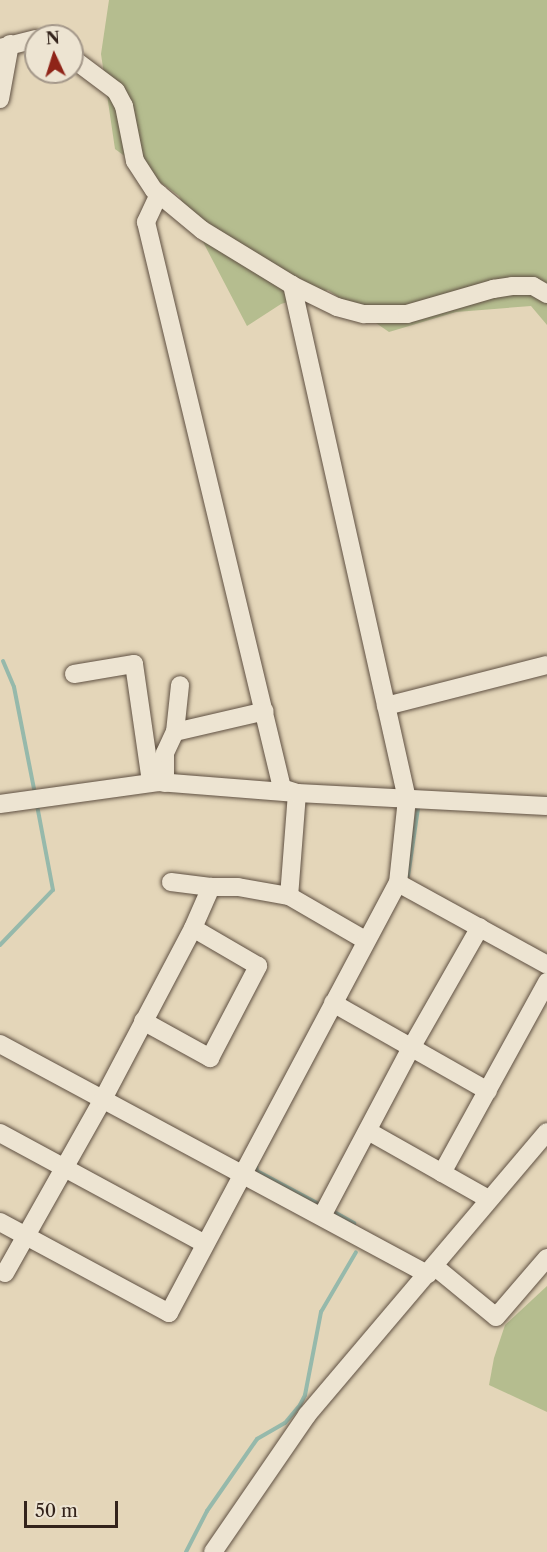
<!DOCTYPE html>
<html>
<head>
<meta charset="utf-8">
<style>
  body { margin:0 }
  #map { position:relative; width:547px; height:1552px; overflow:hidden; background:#e4d6b9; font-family:"Libre Caslon Text",serif }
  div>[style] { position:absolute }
  .green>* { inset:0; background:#b5bd8f }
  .stream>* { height:4px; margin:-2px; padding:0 2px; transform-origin:2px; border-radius:2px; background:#96b9ab }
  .roads { filter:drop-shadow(0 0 2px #5f5042) drop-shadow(0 0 2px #5f5042) }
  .minor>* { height:18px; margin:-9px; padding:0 9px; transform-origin:9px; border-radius:9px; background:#ede4d2 }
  span { translate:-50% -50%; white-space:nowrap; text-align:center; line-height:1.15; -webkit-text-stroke:6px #ede4d2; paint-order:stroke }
  .north { position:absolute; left:24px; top:24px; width:60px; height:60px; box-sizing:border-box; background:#ede4d2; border:2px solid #a39789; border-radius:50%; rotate:356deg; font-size:16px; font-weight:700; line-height:24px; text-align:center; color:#33231b }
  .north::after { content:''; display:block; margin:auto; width:21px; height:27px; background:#8f2418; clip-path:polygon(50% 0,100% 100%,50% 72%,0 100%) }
  .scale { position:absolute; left:24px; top:1501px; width:94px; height:27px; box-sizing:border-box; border:3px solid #33231b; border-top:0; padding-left:8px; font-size:18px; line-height:21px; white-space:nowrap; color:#33231b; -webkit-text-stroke:4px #ede4d2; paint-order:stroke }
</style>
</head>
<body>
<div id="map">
  <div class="green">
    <div style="clip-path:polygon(109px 0,547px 0,547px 325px,531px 306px,456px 312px,389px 332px,328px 290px,281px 304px,247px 326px,179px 196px,115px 149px,101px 54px)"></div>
    <div style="clip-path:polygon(547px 1286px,547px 1412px,489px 1385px,494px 1358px,505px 1325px)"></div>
  </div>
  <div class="stream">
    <div style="left:3px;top:661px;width:28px;rotate:67deg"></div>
    <div style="left:14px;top:687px;width:109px;rotate:78.9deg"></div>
    <div style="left:408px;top:876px;width:69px;rotate:-81.6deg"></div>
    <div style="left:0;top:945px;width:76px;rotate:-46.1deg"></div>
    <div style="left:53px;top:890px;width:86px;rotate:-100.7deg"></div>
    <div style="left:256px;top:1165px;width:6px;rotate:81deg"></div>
    <div style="left:257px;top:1171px;width:68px;rotate:28.1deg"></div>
    <div style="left:336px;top:1213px;width:21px;rotate:29deg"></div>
    <div style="left:186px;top:1552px;width:46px;rotate:-62.9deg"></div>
    <div style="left:207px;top:1511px;width:88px;rotate:-55.2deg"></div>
    <div style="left:257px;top:1439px;width:32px;rotate:-30deg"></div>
    <div style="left:285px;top:1423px;width:23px;rotate:-50deg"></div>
    <div style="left:300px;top:1405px;width:11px;rotate:-63deg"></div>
    <div style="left:305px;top:1395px;width:85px;rotate:-79.1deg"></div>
    <div style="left:321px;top:1312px;width:69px;rotate:-59.7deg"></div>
  </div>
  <div class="roads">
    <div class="minor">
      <div style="left:0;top:48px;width:37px;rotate:-14deg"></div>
      <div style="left:72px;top:58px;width:55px;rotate:36.9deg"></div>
      <div style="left:116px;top:91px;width:17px;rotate:62deg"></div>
      <div style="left:124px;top:106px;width:56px;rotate:78.7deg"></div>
      <div style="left:135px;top:161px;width:35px;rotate:57deg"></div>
      <div style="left:154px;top:190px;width:62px;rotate:39.8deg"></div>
      <div style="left:202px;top:230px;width:105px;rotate:31.4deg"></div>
      <div style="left:292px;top:285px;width:50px;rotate:26.1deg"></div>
      <div style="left:337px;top:307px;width:28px;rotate:15deg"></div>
      <div style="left:364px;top:314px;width:43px"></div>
      <div style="left:407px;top:314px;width:90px;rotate:-16.2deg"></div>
      <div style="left:493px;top:289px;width:19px;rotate:-9deg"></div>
      <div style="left:512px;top:286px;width:21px"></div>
      <div style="left:533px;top:286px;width:16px;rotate:30deg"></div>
      <div style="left:0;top:99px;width:56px;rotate:-79.7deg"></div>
      <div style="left:159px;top:194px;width:31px;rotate:115deg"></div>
      <div style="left:146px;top:222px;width:582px;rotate:76.49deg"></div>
      <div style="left:282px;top:788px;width:16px;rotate:18deg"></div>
      <div style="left:297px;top:793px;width:103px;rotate:94.4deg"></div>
      <div style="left:289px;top:896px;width:88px;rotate:30.1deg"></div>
      <div style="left:74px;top:674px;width:61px;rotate:-9.5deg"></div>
      <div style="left:134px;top:664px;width:119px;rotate:81.8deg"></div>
      <div style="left:386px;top:706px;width:166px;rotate:-14.3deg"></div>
      <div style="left:175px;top:732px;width:47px;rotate:-83.9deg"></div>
      <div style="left:165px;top:783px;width:30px;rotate:-90deg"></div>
      <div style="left:165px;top:753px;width:23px;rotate:-65deg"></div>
      <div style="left:175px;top:732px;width:92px;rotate:-13.1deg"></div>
      <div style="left:0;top:804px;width:160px;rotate:-7.9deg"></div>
      <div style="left:158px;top:782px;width:139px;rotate:4.5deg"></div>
      <div style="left:297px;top:793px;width:250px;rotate:3deg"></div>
      <div style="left:171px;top:882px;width:40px;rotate:7.1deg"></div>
      <div style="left:211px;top:887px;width:27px"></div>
      <div style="left:238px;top:887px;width:52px;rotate:10deg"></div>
      <div style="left:398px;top:883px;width:170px;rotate:28.8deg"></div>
      <div style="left:333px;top:1003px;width:178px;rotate:29.6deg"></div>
      <div style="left:143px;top:1021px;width:77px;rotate:28.9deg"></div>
      <div style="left:210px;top:1058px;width:104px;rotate:-62.4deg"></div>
      <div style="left:258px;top:966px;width:75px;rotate:-149.7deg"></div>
      <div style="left:0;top:1044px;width:486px;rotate:28.3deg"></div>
      <div style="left:368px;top:1131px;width:138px;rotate:29.5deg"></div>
      <div style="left:0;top:1133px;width:233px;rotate:28.4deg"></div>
      <div style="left:442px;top:1173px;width:218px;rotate:-61.2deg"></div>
      <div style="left:322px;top:1216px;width:190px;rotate:-62.1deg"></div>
      <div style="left:411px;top:1048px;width:139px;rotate:-60.3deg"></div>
      <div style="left:0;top:1222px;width:192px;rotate:28.3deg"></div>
      <div style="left:169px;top:1313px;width:487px;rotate:-62deg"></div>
      <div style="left:398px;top:883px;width:84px;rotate:-83.9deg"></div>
      <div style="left:407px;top:799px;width:527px;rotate:-102.61deg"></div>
      <div style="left:434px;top:1266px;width:80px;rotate:39.4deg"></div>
      <div style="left:496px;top:1317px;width:78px;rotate:-49.2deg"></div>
      <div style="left:5px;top:1273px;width:200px;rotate:-60.6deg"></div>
      <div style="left:103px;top:1099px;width:193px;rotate:-62.2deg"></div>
      <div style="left:193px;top:928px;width:45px;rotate:-66.3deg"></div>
      <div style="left:213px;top:1552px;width:166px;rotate:-55.5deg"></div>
      <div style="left:307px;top:1415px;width:371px;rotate:-49.7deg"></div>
    </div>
  </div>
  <div class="north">N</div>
  <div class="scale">50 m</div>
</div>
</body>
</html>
